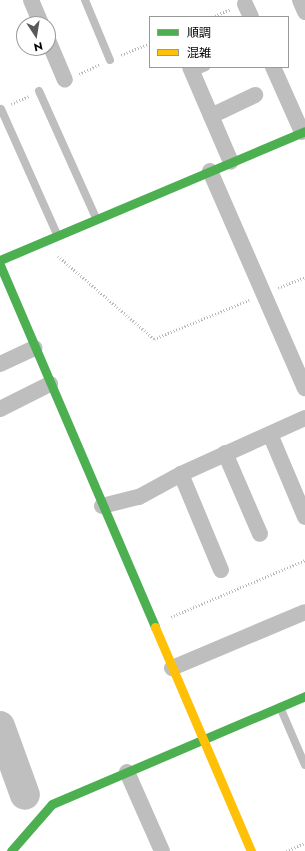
<!DOCTYPE html>
<html>
<head>
<meta charset="utf-8">
<style>
  body { margin:0 }
  #map { position:relative; width:305px; height:851px; overflow:hidden; background:#fff; font-family:Jost,"Noto Sans JP",sans-serif }
  div>[style] { position:absolute }
  .river>* { height:30px; margin:-15px; padding:0 15px; transform-origin:15px; border-radius:15px; background:#bfbfbf }
  .path>* { height:2.5px; margin-top:-1.25px; transform-origin:0; background:repeating-linear-gradient(90deg,#b9b9b9 0 1px,transparent 0 3px) }
  .lane>* { height:8px; margin:-4px; padding:0 4px; transform-origin:4px; border-radius:4px; background:#bebebe }
  .street>* { height:16px; margin:-8px; padding:0 8px; transform-origin:8px; border-radius:8px; background:#bebebe }
  .fast>* { height:9px; margin:-4.5px; padding:0 4.5px; transform-origin:4.5px; border-radius:4.5px; background:#4caf50 }
  .slow>* { height:9px; margin:-4.5px; padding:0 4.5px; transform-origin:4.5px; border-radius:4.5px; background:#ffc107 }
  span { translate:-50% -50%; white-space:nowrap; text-align:center; line-height:1.15; -webkit-text-stroke:3.5px #fff; paint-order:stroke }
  .legend { position:absolute; left:149px; top:16px; width:140px; height:52px; box-sizing:border-box; background:#fff; border:1px solid #999; margin:0; padding:5px 7px; list-style:none; font-size:12px; color:#000 }
  .legend li { display:flex; align-items:center; gap:8px; height:20px }
  .legend b { width:20px; border:1px solid #999 }
  .north { position:absolute; left:16px; top:16px; width:40px; height:40px; box-sizing:border-box; background:#fff; border:1px solid #999; border-radius:50%; rotate:168deg; font-size:11px; font-weight:700; line-height:16px; text-align:center; color:#000 }
  .north::after { content:''; display:block; margin:auto; width:14px; height:18px; background:#595959; clip-path:polygon(50% 0,100% 100%,50% 72%,0 100%) }
</style>
</head>
<body>
<div id="map">
  <div class="river">
    <div style="left:0;top:726px;width:73px;rotate:70.1deg"></div>
  </div>
  <div class="path">
    <div style="left:212px;top:17px;width:21px;rotate:-23deg"></div>
    <div style="left:121px;top:55px;width:31px;rotate:-22deg"></div>
    <div style="left:79px;top:74px;width:23px;rotate:-25deg"></div>
    <div style="left:11px;top:104px;width:20px;rotate:-24deg"></div>
    <div style="left:58px;top:256px;width:127px;rotate:40.8deg"></div>
    <div style="left:154px;top:339px;width:103px;rotate:-22.3deg"></div>
    <div style="left:278px;top:288px;width:29px;rotate:-22deg"></div>
    <div style="left:171px;top:617px;width:146px;rotate:-23deg"></div>
    <div style="left:286px;top:851px;width:21px;rotate:-23deg"></div>
  </div>
  <div class="lane">
    <div style="left:85px;top:0;width:65px;rotate:67.4deg"></div>
    <div style="left:192px;top:73px;width:15px;rotate:-23deg"></div>
    <div style="left:39px;top:91px;width:139px;rotate:65.8deg"></div>
    <div style="left:1px;top:109px;width:137px;rotate:65.9deg"></div>
    <div style="left:280px;top:707px;width:63px;rotate:66.7deg"></div>
  </div>
  <div class="street">
    <div style="left:31px;top:0;width:26px;rotate:67deg"></div>
    <div style="left:300px;top:0;width:13px;rotate:67deg"></div>
    <div style="left:245px;top:4px;width:14px;rotate:65deg"></div>
    <div style="left:48px;top:40px;width:43px;rotate:67deg"></div>
    <div style="left:190px;top:67px;width:103px;rotate:66.7deg"></div>
    <div style="left:273px;top:67px;width:71px;rotate:66deg"></div>
    <div style="left:211px;top:116px;width:49px;rotate:-25.5deg"></div>
    <div style="left:210px;top:171px;width:237px;rotate:66.4deg"></div>
    <div style="left:0;top:364px;width:38px;rotate:-25deg"></div>
    <div style="left:0;top:409px;width:56px;rotate:-26.6deg"></div>
    <div style="left:270px;top:434px;width:90px;rotate:67.1deg"></div>
    <div style="left:225px;top:453px;width:88px;rotate:66.6deg"></div>
    <div style="left:181px;top:474px;width:104px;rotate:67.4deg"></div>
    <div style="left:102px;top:506px;width:38px;rotate:-14deg"></div>
    <div style="left:139px;top:497px;width:48px;rotate:-28.7deg"></div>
    <div style="left:181px;top:474px;width:136px;rotate:-24.3deg"></div>
    <div style="left:172px;top:668px;width:144px;rotate:-22.8deg"></div>
    <div style="left:127px;top:772px;width:86px;rotate:66.1deg"></div>
  </div>
  <div class="fast">
    <div style="left:0;top:260px;width:331px;rotate:-22.9deg"></div>
    <div style="left:0;top:265px;width:394px;rotate:66.8deg"></div>
    <div style="left:11px;top:851px;width:62px;rotate:-48.9deg"></div>
    <div style="left:52px;top:804px;width:275px;rotate:-23.1deg"></div>
  </div>
  <div class="slow">
    <div style="left:155px;top:627px;width:244px;rotate:66.8deg"></div>
  </div>
  <ul class="legend">
  <li><b style="height:5px;background:#4caf50"></b>順調</li>
  <li><b style="height:5px;background:#ffc107"></b>混雑</li>
  </ul>
  <div class="north">N</div>
</div>
</body>
</html>
